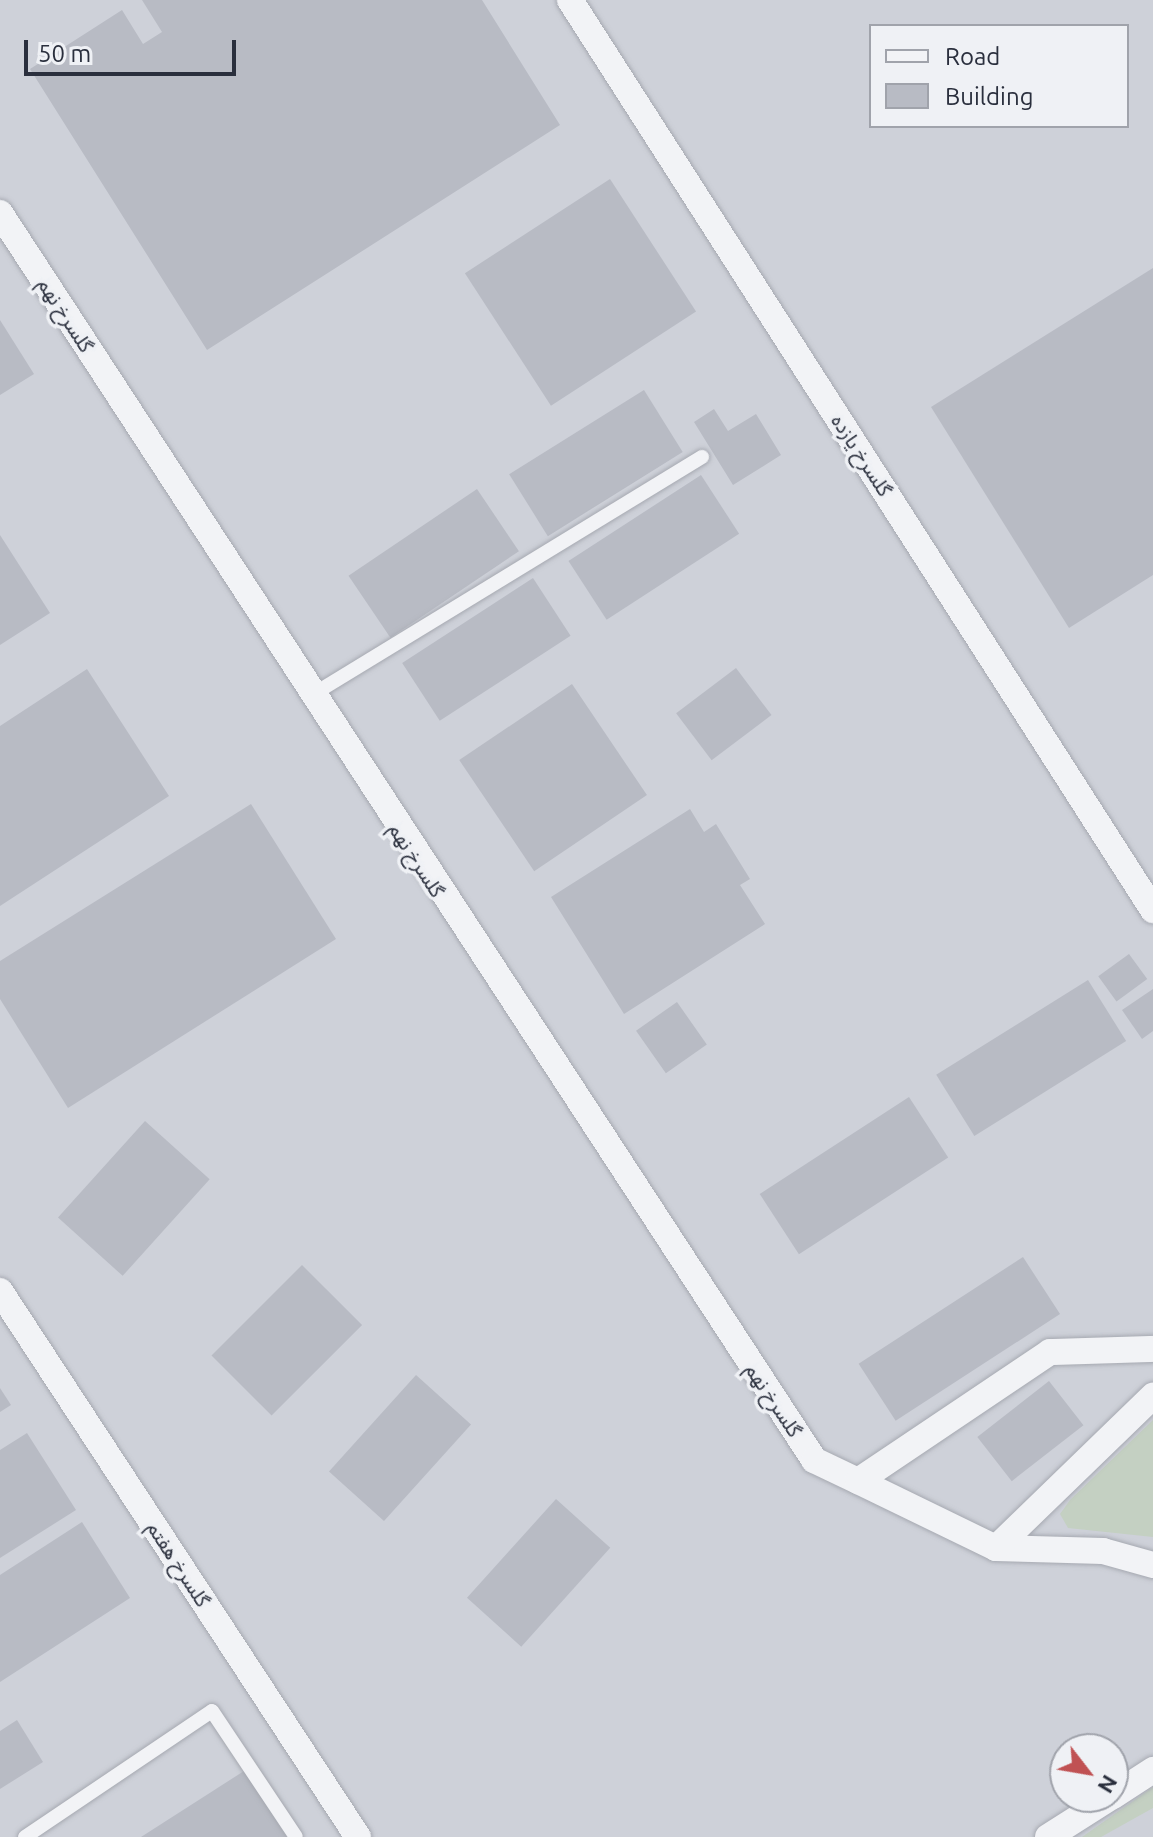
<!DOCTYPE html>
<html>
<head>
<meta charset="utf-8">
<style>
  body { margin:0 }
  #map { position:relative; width:1153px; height:1837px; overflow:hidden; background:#e0e2e7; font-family:Ubuntu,"Noto Sans Arabic",sans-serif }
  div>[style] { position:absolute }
  .built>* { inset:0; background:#ced1d9 }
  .green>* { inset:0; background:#c4d0c2 }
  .building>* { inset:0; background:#b8bbc4; transform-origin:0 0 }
  .roads { filter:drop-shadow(0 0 2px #a6a9b1) drop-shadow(0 0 2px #a6a9b1) }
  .service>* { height:14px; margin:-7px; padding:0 7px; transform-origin:7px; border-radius:7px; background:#f2f3f6 }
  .minor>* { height:26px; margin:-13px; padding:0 13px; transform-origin:13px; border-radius:13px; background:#f2f3f6 }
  span { translate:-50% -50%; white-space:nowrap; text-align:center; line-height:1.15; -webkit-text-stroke:7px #eff1f5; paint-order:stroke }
  .street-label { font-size:20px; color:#2a2f3d }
  .legend { position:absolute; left:869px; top:24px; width:260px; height:104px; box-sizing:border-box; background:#eff1f5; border:2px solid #a0a3ab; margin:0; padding:10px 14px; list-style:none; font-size:24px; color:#2a2f3d }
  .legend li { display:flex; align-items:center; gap:16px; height:40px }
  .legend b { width:40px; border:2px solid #a0a3ab }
  .north { position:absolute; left:1049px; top:1733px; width:80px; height:80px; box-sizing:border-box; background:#eff1f5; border:2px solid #a0a3ab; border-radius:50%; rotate:121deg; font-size:22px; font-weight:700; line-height:32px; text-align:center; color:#2a2f3d }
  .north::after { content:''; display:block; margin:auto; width:28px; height:36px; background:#c05153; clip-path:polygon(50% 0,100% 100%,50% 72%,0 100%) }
  .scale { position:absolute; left:24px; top:40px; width:212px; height:36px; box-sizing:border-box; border:4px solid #2a2f3d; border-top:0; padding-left:10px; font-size:24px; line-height:28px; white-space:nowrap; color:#2a2f3d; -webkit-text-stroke:6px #eff1f5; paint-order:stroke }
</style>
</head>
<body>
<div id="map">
  <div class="built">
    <div style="clip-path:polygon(evenodd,0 0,1153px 0,1153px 1837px,0 1837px,0 0,871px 26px,1127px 26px,1127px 126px,871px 126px,871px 26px,0 0,1065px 1749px,1113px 1749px,1113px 1797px,1065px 1797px,1065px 1749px)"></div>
  </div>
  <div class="green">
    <div style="clip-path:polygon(1153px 1420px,1153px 1537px,1068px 1528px,1060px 1514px,1070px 1500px)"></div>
    <div style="clip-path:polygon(1153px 1787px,1153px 1808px,1101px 1837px,1082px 1837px)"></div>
  </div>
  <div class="building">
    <div style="clip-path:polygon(142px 0,482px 0,560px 125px,207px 350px,30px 69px,122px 10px,143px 44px,162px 32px)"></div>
    <div style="left:610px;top:179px;width:158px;height:173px;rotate:57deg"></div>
    <div style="clip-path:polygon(1153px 268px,1153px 575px,1069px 628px,931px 407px)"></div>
    <div style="clip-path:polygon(0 320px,34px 374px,0 395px)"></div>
    <div style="left:644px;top:390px;width:73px;height:159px;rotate:58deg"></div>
    <div style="clip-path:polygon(714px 409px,728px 431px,756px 414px,781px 455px,733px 485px,694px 422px)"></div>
    <div style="left:701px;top:475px;width:70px;height:158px;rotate:57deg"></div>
    <div style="left:477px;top:489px;width:75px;height:155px;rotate:56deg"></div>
    <div style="clip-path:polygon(0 535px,50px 613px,0 645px)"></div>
    <div style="left:533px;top:578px;width:69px;height:156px;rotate:57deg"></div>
    <div style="left:736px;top:668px;width:59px;height:75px;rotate:53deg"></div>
    <div style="clip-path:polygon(87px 669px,169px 796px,0 906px,0 726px)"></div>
    <div style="left:572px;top:684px;width:134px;height:136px;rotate:56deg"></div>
    <div style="clip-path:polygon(251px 804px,336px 939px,68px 1108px,0 999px,0 961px)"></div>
    <div style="clip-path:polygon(690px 809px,704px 832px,716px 824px,750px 879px,740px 885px,765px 924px,624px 1014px,551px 897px)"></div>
    <div style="left:1129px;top:954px;width:31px;height:38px;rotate:54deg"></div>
    <div style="left:1088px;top:980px;width:72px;height:179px;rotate:58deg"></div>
    <div style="clip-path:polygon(1153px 989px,1153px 1031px,1142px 1039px,1122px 1010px)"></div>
    <div style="left:677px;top:1002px;width:52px;height:50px;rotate:55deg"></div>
    <div style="left:909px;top:1097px;width:72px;height:178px;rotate:57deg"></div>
    <div style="left:145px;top:1121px;width:87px;height:130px;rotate:42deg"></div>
    <div style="left:1023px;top:1257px;width:68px;height:196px;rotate:57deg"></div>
    <div style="left:302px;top:1265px;width:85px;height:128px;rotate:45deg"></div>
    <div style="left:416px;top:1375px;width:74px;height:130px;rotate:42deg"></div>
    <div style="left:1049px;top:1381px;width:56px;height:91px;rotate:52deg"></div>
    <div style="clip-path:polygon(0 1388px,11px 1405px,0 1412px)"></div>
    <div style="clip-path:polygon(27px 1433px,76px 1510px,0 1558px,0 1450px)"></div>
    <div style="left:556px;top:1499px;width:73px;height:133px;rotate:42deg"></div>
    <div style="clip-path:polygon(82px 1522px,130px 1598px,0 1682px,0 1575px)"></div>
    <div style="clip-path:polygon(17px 1720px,43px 1762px,0 1789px,0 1731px)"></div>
    <div style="clip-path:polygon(244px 1771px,287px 1837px,141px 1837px)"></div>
  </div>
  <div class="roads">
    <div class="service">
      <div style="left:312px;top:695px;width:457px;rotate:-31.4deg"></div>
      <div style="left:25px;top:1837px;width:225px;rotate:-34deg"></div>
      <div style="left:212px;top:1711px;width:151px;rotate:56.3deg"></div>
    </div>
    <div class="minor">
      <div style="left:570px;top:0;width:1081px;rotate:57.35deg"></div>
      <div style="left:0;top:213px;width:1489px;rotate:56.86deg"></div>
      <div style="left:814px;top:1460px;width:49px;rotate:25.5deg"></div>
      <div style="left:0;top:1291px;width:653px;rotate:56.75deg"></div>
      <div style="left:1153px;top:1349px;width:103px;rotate:178.3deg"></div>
      <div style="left:1050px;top:1352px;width:231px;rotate:146.1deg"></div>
      <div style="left:858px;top:1481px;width:153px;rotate:25.9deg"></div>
      <div style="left:996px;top:1548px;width:107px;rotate:1.6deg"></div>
      <div style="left:1103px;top:1551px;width:52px;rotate:15.6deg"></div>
      <div style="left:996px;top:1548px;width:219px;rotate:-44.1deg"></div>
      <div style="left:1113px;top:1796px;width:48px;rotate:-33deg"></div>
      <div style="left:1048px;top:1837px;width:75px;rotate:-32.4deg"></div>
    </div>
  </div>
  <div class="street-label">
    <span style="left:66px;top:315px;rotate:57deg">گلسرخ نهم</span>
    <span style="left:862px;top:455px;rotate:57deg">گلسرخ یازده</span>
    <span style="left:417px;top:860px;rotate:57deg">گلسرخ نهم</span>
    <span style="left:774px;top:1400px;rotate:56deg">گلسرخ نهم</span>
    <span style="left:179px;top:1564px;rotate:57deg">گلسرخ هفتم</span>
  </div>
  <ul class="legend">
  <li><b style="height:10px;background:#f2f3f6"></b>Road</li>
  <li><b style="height:22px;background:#b8bbc4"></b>Building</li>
  </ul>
  <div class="north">N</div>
  <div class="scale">50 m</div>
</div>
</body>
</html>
